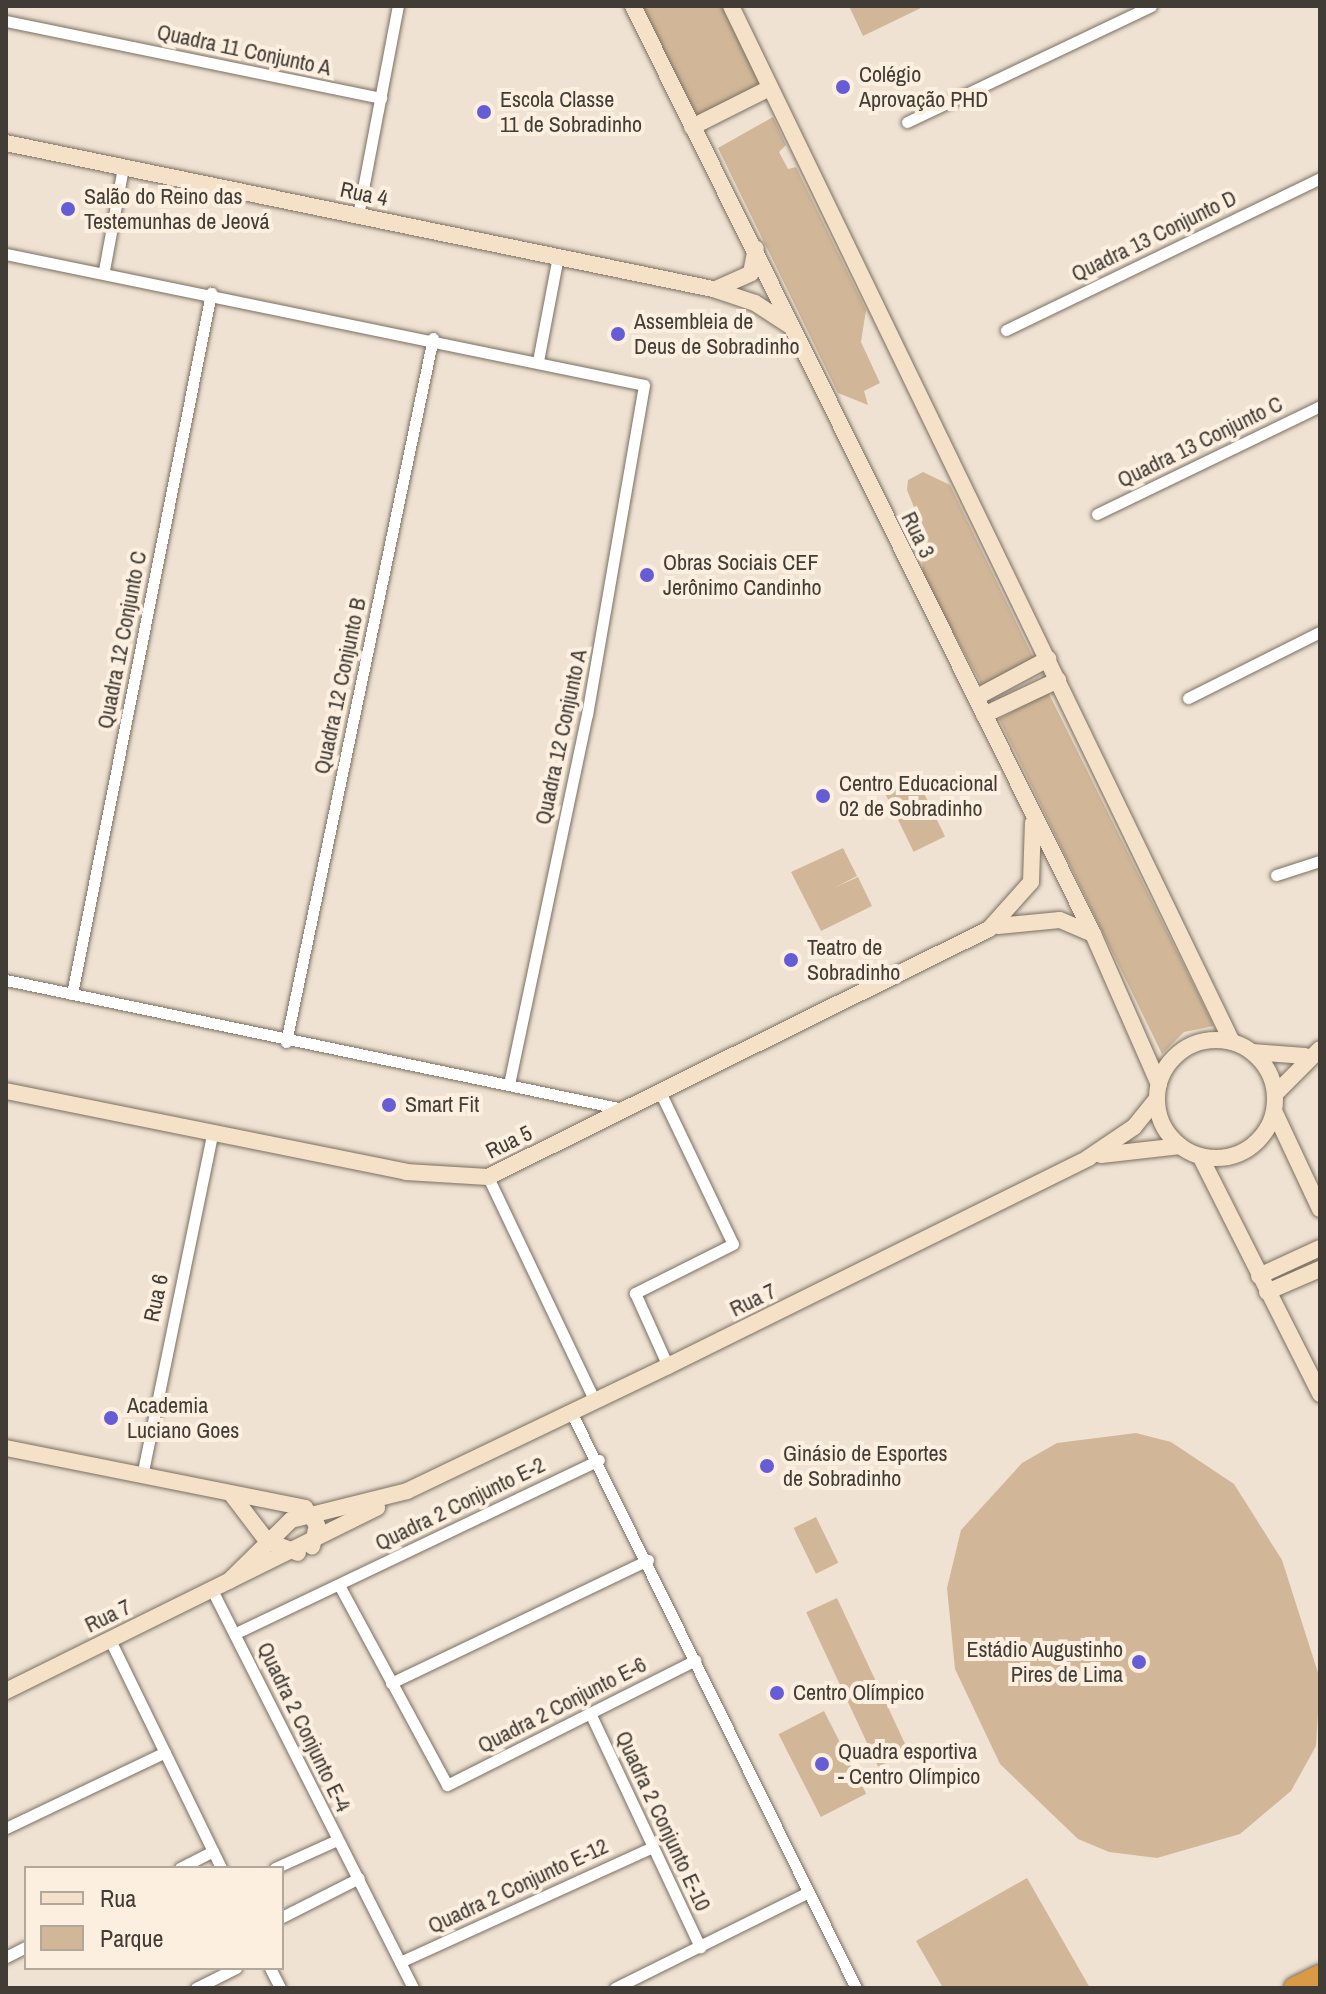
<!DOCTYPE html>
<html>
<head>
<meta charset="utf-8">
<style>
  body { margin:0 }
  #map { position:relative; width:1326px; height:1994px; overflow:hidden; background:#efe2d2; font-family:"Archivo Narrow",sans-serif }
  div>[style] { position:absolute }
  .green>* { inset:0; background:#d1b798; transform-origin:0 0 }
  .roads { filter:drop-shadow(0 0 2px #7a6f62) drop-shadow(0 0 2px #7a6f62) }
  .street>* { height:11px; margin:-5.5px; padding:0 5.5px; transform-origin:5.5px; border-radius:5.5px; background:#fff }
  .secondary>* { height:16px; margin:-8px; padding:0 8px; transform-origin:8px; border-radius:8px; background:#f4e1c7 }
  .secondary>.ring { margin:-8px; padding:0; box-sizing:content-box; background:none; border:16px solid #f4e1c7; border-radius:50% }
  .highway>* { height:22px; margin:-11px; padding:0 11px; transform-origin:11px; border-radius:11px; background:#d99a45 }
  .dots>* { width:22px; height:22px; translate:-50% -50%; box-sizing:border-box; border:4px solid #fcefdf; border-radius:50% }
  span { translate:-50% -50%; white-space:nowrap; text-align:center; line-height:1.15; -webkit-text-stroke:8px #fcefdf; paint-order:stroke }
  .street-label { font-size:22px; color:#413c36 }
  .poi-label { font-size:22px; color:#413c36 }
  .left { translate:0 -50%; text-align:left }
  .right { translate:-100% -50%; text-align:right }
  .frame { position:absolute; inset:0; border:8px solid #413c36; pointer-events:none }
  .legend { position:absolute; left:24px; top:1866px; width:260px; height:104px; box-sizing:border-box; background:#fcefdf; border:2px solid #b1a79b; margin:0; padding:10px 14px; list-style:none; font-size:24px; color:#413c36 }
  .legend li { display:flex; align-items:center; gap:16px; height:40px }
  .legend b { width:40px; border:2px solid #b1a79b }
</style>
</head>
<body>
<div id="map">
  <div class="green">
    <div style="clip-path:polygon(633px 6px,730px 6px,770px 88px,692px 127px)"></div>
    <div style="clip-path:polygon(849px 6px,925px 6px,863px 36px)"></div>
    <div style="clip-path:polygon(773px 117px,786px 145px,779px 152px,788px 169px,796px 167px,866px 310px,861px 342px,880px 383px,864px 391px,868px 405px,838px 393px,718px 148px)"></div>
    <div style="clip-path:polygon(923px 472px,950px 485px,1034px 659px,982px 685px,923px 577px,920px 522px,907px 490px,908px 480px)"></div>
    <div style="clip-path:polygon(1048px 692px,1214px 1026px,1184px 1032px,1162px 1054px,999px 719px)"></div>
    <div style="left:917px;top:779px;width:64px;height:35px;rotate:64deg"></div>
    <div style="clip-path:polygon(843px 848px,857px 876px,834px 888px,858px 877px,872px 906px,821px 931px,791px 872px)"></div>
    <div style="clip-path:polygon(1136px 1433px,1171px 1442px,1234px 1484px,1282px 1560px,1320px 1679px,1316px 1746px,1291px 1791px,1240px 1834px,1157px 1858px,1109px 1852px,1078px 1839px,1000px 1764px,955px 1669px,947px 1588px,961px 1530px,1022px 1463px,1057px 1443px)"></div>
    <div style="left:816px;top:1517px;width:51px;height:25px;rotate:64deg"></div>
    <div style="left:837px;top:1598px;width:170px;height:34px;rotate:65deg"></div>
    <div style="left:824px;top:1711px;width:93px;height:51px;rotate:63deg"></div>
    <div style="clip-path:polygon(1027px 1878px,1090px 1988px,943px 1988px,916px 1941px)"></div>
  </div>
  <div class="roads">
    <div class="street">
      <div style="left:6px;top:21px;width:383px;rotate:11.6deg"></div>
      <div style="left:907px;top:122px;width:270px;rotate:-25.4deg"></div>
      <div style="left:358px;top:215px;width:213px;rotate:-79.2deg"></div>
      <div style="left:6px;top:254px;width:651px;rotate:11.6deg"></div>
      <div style="left:644px;top:385px;width:334px;rotate:99.8deg"></div>
      <div style="left:587px;top:714px;width:378px;rotate:101.9deg"></div>
      <div style="left:104px;top:270px;width:105px;rotate:-79.5deg"></div>
      <div style="left:1006px;top:330px;width:349px;rotate:-25.8deg"></div>
      <div style="left:538px;top:361px;width:107px;rotate:-79.2deg"></div>
      <div style="left:1097px;top:514px;width:248px;rotate:-25.8deg"></div>
      <div style="left:1188px;top:698px;width:148px;rotate:-26.6deg"></div>
      <div style="left:1276px;top:875px;width:46px;rotate:-17.7deg"></div>
      <div style="left:6px;top:980px;width:630px;rotate:11.81deg"></div>
      <div style="left:72px;top:994px;width:715px;rotate:-78.78deg"></div>
      <div style="left:286px;top:1042px;width:719px;rotate:-78.21deg"></div>
      <div style="left:661px;top:1094px;width:166px;rotate:64.4deg"></div>
      <div style="left:733px;top:1244px;width:110px;rotate:153.4deg"></div>
      <div style="left:635px;top:1293px;width:80px;rotate:65.7deg"></div>
      <div style="left:488px;top:1177px;width:248px;rotate:64.5deg"></div>
      <div style="left:571px;top:1412px;width:643px;rotate:63.67deg"></div>
      <div style="left:142px;top:1476px;width:353px;rotate:-78.4deg"></div>
      <div style="left:339px;top:1585px;width:227px;rotate:61.6deg"></div>
      <div style="left:447px;top:1785px;width:278px;rotate:-26.7deg"></div>
      <div style="left:212px;top:1590px;width:446px;rotate:63.2deg"></div>
      <div style="left:236px;top:1633px;width:402px;rotate:-25.5deg"></div>
      <div style="left:110px;top:1640px;width:254px;rotate:64deg"></div>
      <div style="left:391px;top:1683px;width:285px;rotate:-25.6deg"></div>
      <div style="left:590px;top:1713px;width:259px;rotate:64.8deg"></div>
      <div style="left:6px;top:1828px;width:176px;rotate:-25.5deg"></div>
      <div style="left:180px;top:1868px;width:37px;rotate:-27deg"></div>
      <div style="left:275px;top:1868px;width:68px;rotate:-24.3deg"></div>
      <div style="left:282px;top:1917px;width:86px;rotate:-26.9deg"></div>
      <div style="left:6px;top:1957px;width:22px;rotate:-27deg"></div>
      <div style="left:400px;top:1962px;width:277px;rotate:-24.5deg"></div>
      <div style="left:270px;top:1968px;width:22px;rotate:63deg"></div>
      <div style="left:196px;top:1988px;width:45px;rotate:-26.6deg"></div>
      <div style="left:615px;top:1988px;width:216px;rotate:-26.4deg"></div>
    </div>
    <div class="secondary">
      <div style="left:633px;top:6px;width:1036px;rotate:63.63deg"></div>
      <div style="left:1093px;top:934px;width:164px;rotate:66.3deg"></div>
      <div style="left:731px;top:6px;width:1151px;rotate:64.19deg"></div>
      <div style="left:692px;top:127px;width:87px;rotate:-26.6deg"></div>
      <div style="left:6px;top:143px;width:722px;rotate:11.67deg"></div>
      <div style="left:713px;top:289px;width:44px;rotate:18.4deg"></div>
      <div style="left:755px;top:303px;width:44px;rotate:33deg"></div>
      <div style="left:718px;top:288px;width:36px;rotate:-24deg"></div>
      <div style="left:751px;top:273px;width:25px;rotate:-79deg"></div>
      <div style="left:977px;top:697px;width:81px;rotate:-28.2deg"></div>
      <div style="left:984px;top:715px;width:82px;rotate:-25.3deg"></div>
      <div style="left:998px;top:926px;width:62px;rotate:-5.5deg"></div>
      <div style="left:1060px;top:920px;width:36px;rotate:23deg"></div>
      <div class="ring" style="left:1157px;top:1040px;width:102px;height:102px"></div>
      <div style="left:1252px;top:1052px;width:53px;rotate:4.3deg"></div>
      <div style="left:6px;top:1091px;width:408px;rotate:11.4deg"></div>
      <div style="left:406px;top:1172px;width:82px;rotate:3.5deg"></div>
      <div style="left:488px;top:1177px;width:559px;rotate:-26.34deg"></div>
      <div style="left:989px;top:929px;width:63px;rotate:-48.2deg"></div>
      <div style="left:1031px;top:882px;width:59px;rotate:-88.1deg"></div>
      <div style="left:1276px;top:1093px;width:62px;rotate:-45deg"></div>
      <div style="left:1275px;top:1113px;width:106px;rotate:64.9deg"></div>
      <div style="left:1101px;top:1155px;width:80px;rotate:-6.5deg"></div>
      <div style="left:1200px;top:1156px;width:267px;rotate:63.2deg"></div>
      <div style="left:1259px;top:1276px;width:67px;rotate:-24.7deg"></div>
      <div style="left:1267px;top:1292px;width:58px;rotate:-23.5deg"></div>
      <div style="left:6px;top:1448px;width:305px;rotate:11.3deg"></div>
      <div style="left:305px;top:1508px;width:21px;rotate:55deg"></div>
      <div style="left:317px;top:1525px;width:22px;rotate:103deg"></div>
      <div style="left:232px;top:1495px;width:58px;rotate:52.7deg"></div>
      <div style="left:267px;top:1541px;width:33px;rotate:21deg"></div>
      <div style="left:229px;top:1581px;width:87px;rotate:-44.5deg"></div>
      <div style="left:291px;top:1520px;width:120px;rotate:-14deg"></div>
      <div style="left:407px;top:1491px;width:289px;rotate:-25.6deg"></div>
      <div style="left:668px;top:1366px;width:469px;rotate:-26.3deg"></div>
      <div style="left:1088px;top:1158px;width:55px;rotate:-34deg"></div>
      <div style="left:1134px;top:1127px;width:36px;rotate:-51deg"></div>
      <div style="left:6px;top:1691px;width:414px;rotate:-26.3deg"></div>
    </div>
    <div class="highway">
      <div style="left:1295px;top:1988px;width:28px;rotate:-26deg"></div>
    </div>
  </div>
  <div class="dots">
    <div style="left:843px;top:87px;background:#655dd6"></div>
    <div style="left:484px;top:112px;background:#655dd6"></div>
    <div style="left:68px;top:209px;background:#655dd6"></div>
    <div style="left:618px;top:334px;background:#655dd6"></div>
    <div style="left:647px;top:575px;background:#655dd6"></div>
    <div style="left:823px;top:796px;background:#655dd6"></div>
    <div style="left:791px;top:960px;background:#655dd6"></div>
    <div style="left:389px;top:1105px;background:#655dd6"></div>
    <div style="left:111px;top:1418px;background:#655dd6"></div>
    <div style="left:767px;top:1466px;background:#655dd6"></div>
    <div style="left:1139px;top:1662px;background:#655dd6"></div>
    <div style="left:777px;top:1693px;background:#655dd6"></div>
    <div style="left:822px;top:1764px;background:#655dd6"></div>
  </div>
  <div class="street-label">
    <span style="left:244px;top:50px;rotate:12deg">Quadra 11 Conjunto A</span>
    <span style="left:364px;top:194px;rotate:12deg">Rua 4</span>
    <span style="left:1154px;top:236px;rotate:-26deg">Quadra 13 Conjunto D</span>
    <span style="left:1200px;top:442px;rotate:-26deg">Quadra 13 Conjunto C</span>
    <span style="left:918px;top:535px;rotate:64deg">Rua 3</span>
    <span style="left:122px;top:640px;rotate:-79deg">Quadra 12 Conjunto C</span>
    <span style="left:340px;top:686px;rotate:-78deg">Quadra 12 Conjunto B</span>
    <span style="left:561px;top:737px;rotate:-78deg">Quadra 12 Conjunto A</span>
    <span style="left:509px;top:1142px;rotate:-26deg">Rua 5</span>
    <span style="left:156px;top:1298px;rotate:-78deg">Rua 6</span>
    <span style="left:753px;top:1300px;rotate:-26deg">Rua 7</span>
    <span style="left:460px;top:1504px;rotate:-26deg">Quadra 2 Conjunto E-2</span>
    <span style="left:108px;top:1616px;rotate:-26deg">Rua 7</span>
    <span style="left:562px;top:1705px;rotate:-27deg">Quadra 2 Conjunto E-6</span>
    <span style="left:304px;top:1727px;rotate:64deg">Quadra 2 Conjunto E-4</span>
    <span style="left:663px;top:1821px;rotate:65deg">Quadra 2 Conjunto E-10</span>
    <span style="left:518px;top:1886px;rotate:-25deg">Quadra 2 Conjunto E-12</span>
  </div>
  <div class="poi-label">
    <span class="left" style="left:859px;top:87px">Colégio<br>Aprovação PHD</span>
    <span class="left" style="left:500px;top:112px">Escola Classe<br>11 de Sobradinho</span>
    <span class="left" style="left:84px;top:209px">Salão do Reino das<br>Testemunhas de Jeová</span>
    <span class="left" style="left:634px;top:334px">Assembleia de<br>Deus de Sobradinho</span>
    <span class="left" style="left:663px;top:575px">Obras Sociais CEF<br>Jerônimo Candinho</span>
    <span class="left" style="left:839px;top:796px">Centro Educacional<br>02 de Sobradinho</span>
    <span class="left" style="left:807px;top:960px">Teatro de<br>Sobradinho</span>
    <span class="left" style="left:405px;top:1105px">Smart Fit</span>
    <span class="left" style="left:127px;top:1418px">Academia<br>Luciano Goes</span>
    <span class="left" style="left:783px;top:1466px">Ginásio de Esportes<br>de Sobradinho</span>
    <span class="right" style="left:1123px;top:1662px">Estádio Augustinho<br>Pires de Lima</span>
    <span class="left" style="left:793px;top:1693px">Centro Olímpico</span>
    <span class="left" style="left:838px;top:1764px">Quadra esportiva<br>- Centro Olímpico</span>
  </div>
  <div class="frame"></div>
  <ul class="legend">
  <li><b style="height:10px;background:#f4e1c7"></b>Rua</li>
  <li><b style="height:22px;background:#d1b798"></b>Parque</li>
  </ul>
</div>
</body>
</html>
